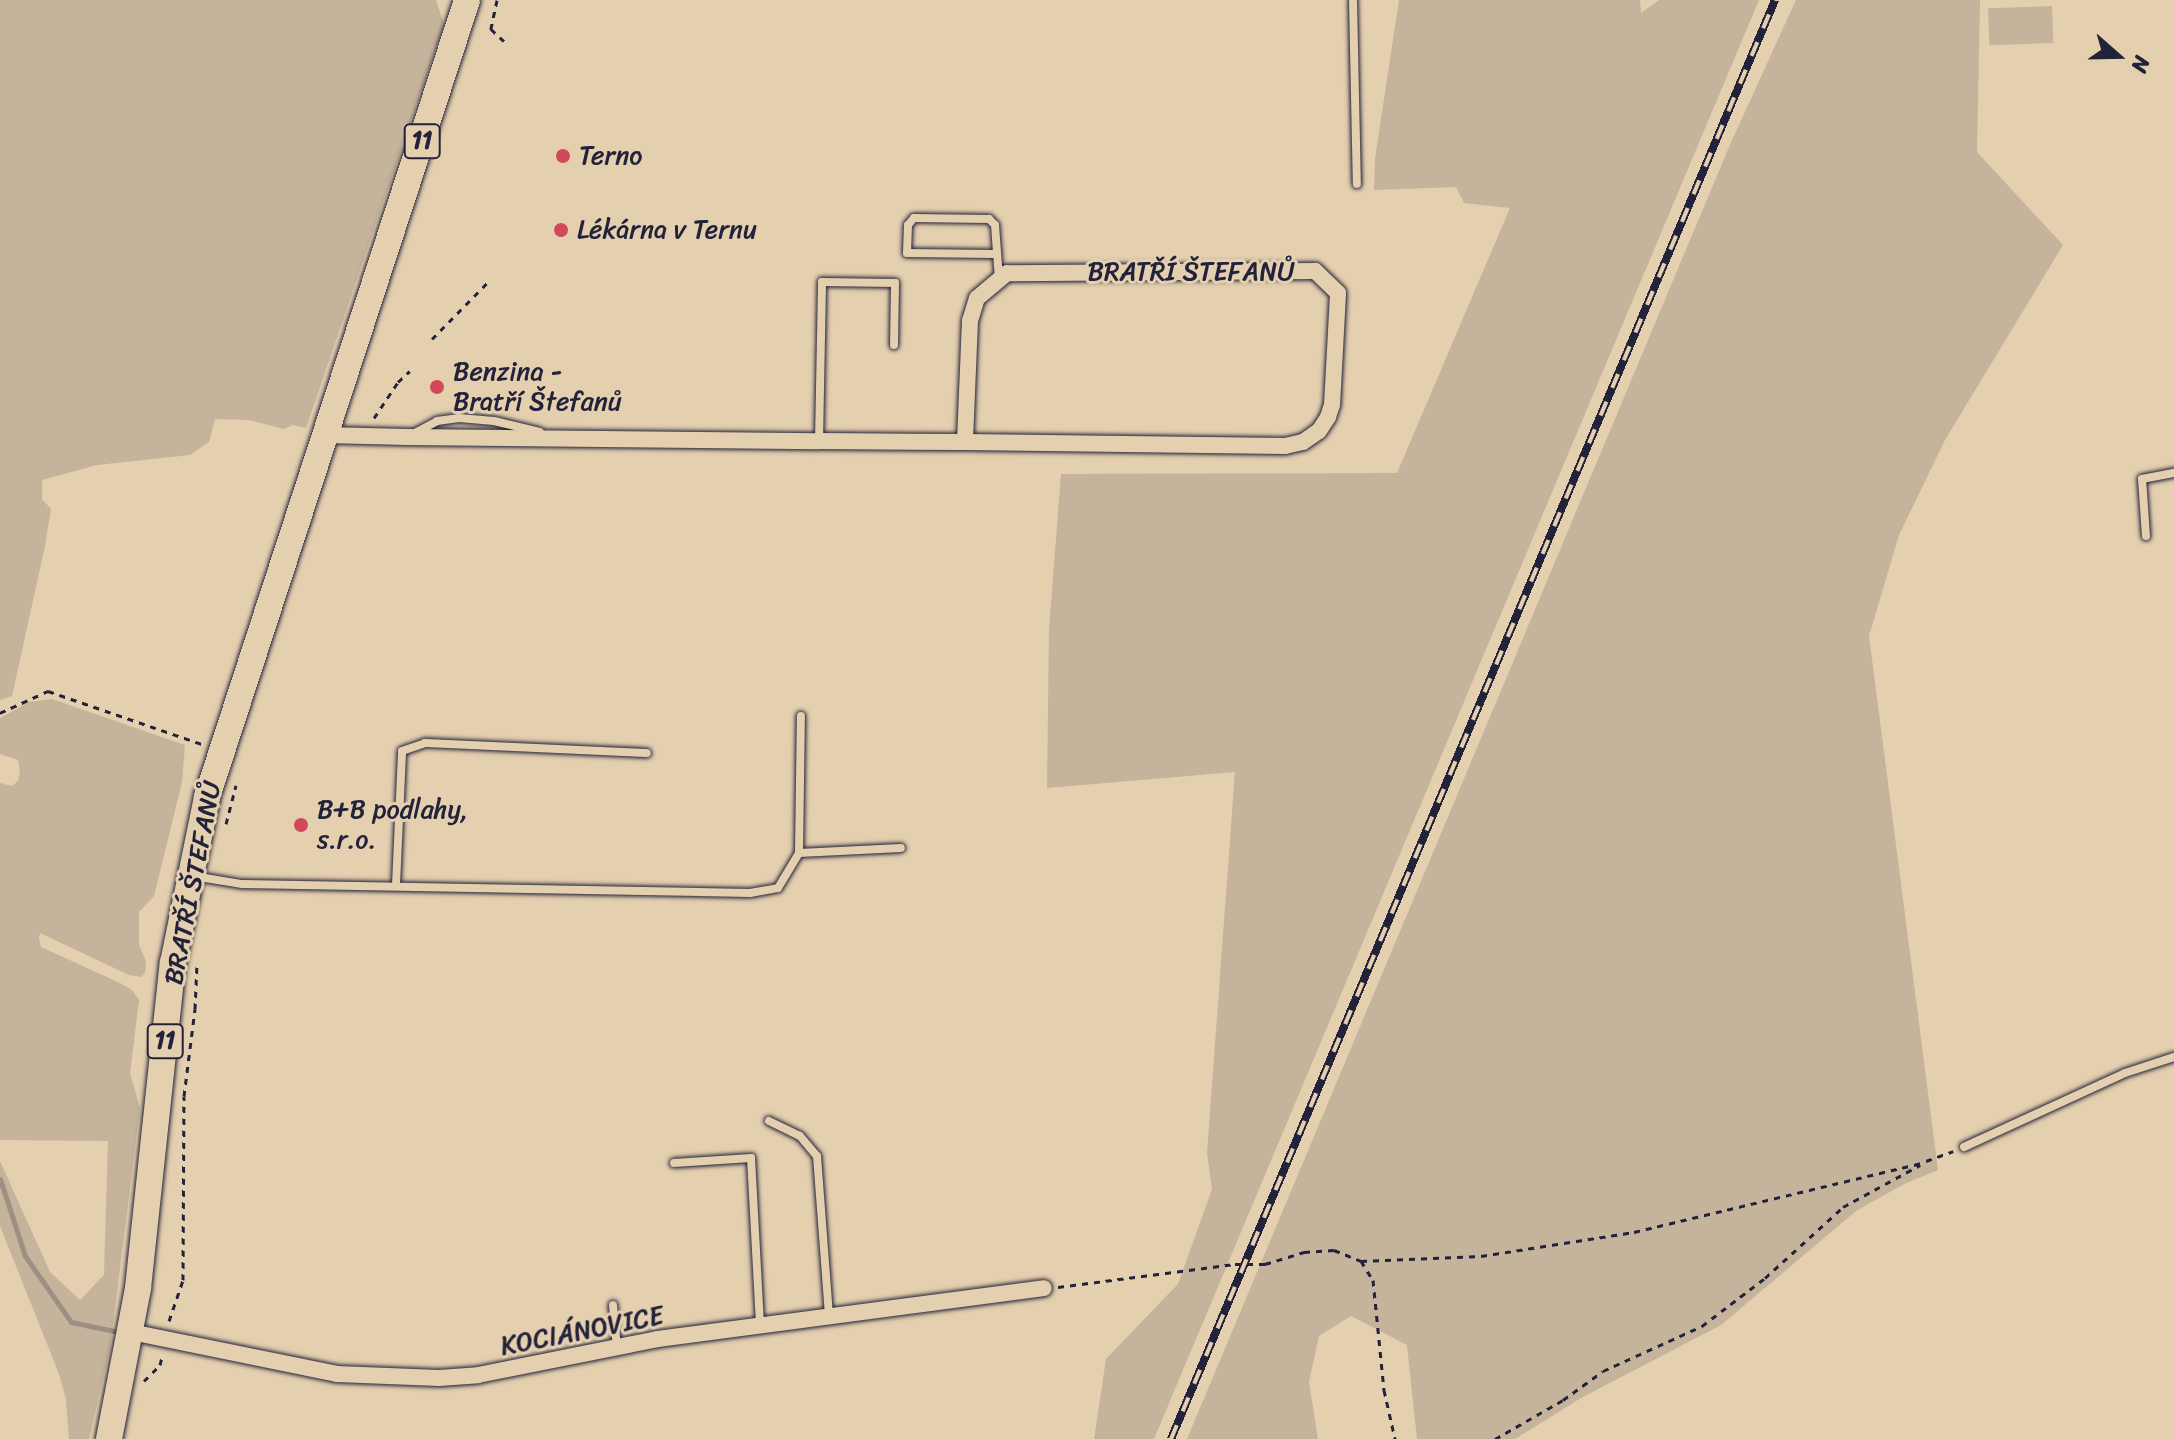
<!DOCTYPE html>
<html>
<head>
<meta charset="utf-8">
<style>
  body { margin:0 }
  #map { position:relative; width:2174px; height:1439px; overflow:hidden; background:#e4cfae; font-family:Sriracha,sans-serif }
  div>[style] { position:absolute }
  .green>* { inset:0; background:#c5b39b; transform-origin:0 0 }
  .stream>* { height:5px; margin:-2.5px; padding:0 2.5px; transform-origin:2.5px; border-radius:2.5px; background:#9d8f84 }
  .path>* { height:3px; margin-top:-1.5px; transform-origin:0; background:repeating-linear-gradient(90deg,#22223b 0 6px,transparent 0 12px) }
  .roads { filter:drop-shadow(0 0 2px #22223b) drop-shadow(0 0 2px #22223b) }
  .lane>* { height:8px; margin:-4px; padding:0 4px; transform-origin:4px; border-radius:4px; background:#e4cfae }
  .street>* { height:16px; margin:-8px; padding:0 8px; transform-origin:8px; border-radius:8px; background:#e4cfae }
  .primary>* { height:26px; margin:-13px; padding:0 13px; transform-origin:13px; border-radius:13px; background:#e4cfae }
  .rail>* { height:8px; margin-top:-4px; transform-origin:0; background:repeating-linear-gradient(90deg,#e4cfae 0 15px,#22223b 0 30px); box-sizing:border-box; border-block:2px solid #22223b }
  .dots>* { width:22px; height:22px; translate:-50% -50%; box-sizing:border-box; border:4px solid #e4cfae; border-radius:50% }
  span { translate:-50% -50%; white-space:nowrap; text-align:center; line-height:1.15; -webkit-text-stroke:6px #e4cfae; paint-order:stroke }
  .shield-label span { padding:2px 6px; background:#e4cfae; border:2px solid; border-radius:6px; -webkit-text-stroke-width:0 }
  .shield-label { font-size:24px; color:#22223b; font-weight:700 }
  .poi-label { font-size:26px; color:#22223b }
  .left { translate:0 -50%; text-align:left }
  .street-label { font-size:26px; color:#22223b }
  .north { position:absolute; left:2078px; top:16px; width:80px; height:80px; -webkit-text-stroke:6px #e4cfae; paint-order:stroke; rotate:110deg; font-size:22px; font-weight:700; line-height:32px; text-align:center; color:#22223b }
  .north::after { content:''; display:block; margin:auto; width:28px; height:36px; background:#22223b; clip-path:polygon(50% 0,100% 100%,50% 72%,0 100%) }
</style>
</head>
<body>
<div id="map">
  <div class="green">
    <div style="clip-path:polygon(0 0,436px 0,444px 24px,306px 428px,293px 425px,284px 429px,249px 420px,215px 419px,209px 442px,190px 455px,97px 465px,42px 480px,42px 499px,51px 509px,45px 546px,12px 696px,0 700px)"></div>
    <div style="clip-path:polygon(1399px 0,1640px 0,1641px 13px,1659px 0,1759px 0,1154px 1439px,1094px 1439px,1106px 1359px,1178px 1284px,1212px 1189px,1207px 1153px,1235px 772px,1047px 788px,1049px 630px,1061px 474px,1397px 473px,1510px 208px,1464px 203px,1456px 187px,1374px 190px,1375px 159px)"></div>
    <div style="clip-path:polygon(1796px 0,1980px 0,1977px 152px,2063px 245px,1945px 440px,1899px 535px,1869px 636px,1938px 1170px,1904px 1184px,1856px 1211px,1721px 1325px,1581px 1398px,1515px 1439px,1417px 1439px,1407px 1345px,1351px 1316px,1319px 1336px,1309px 1382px,1318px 1439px,1187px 1439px,1729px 147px)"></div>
    <div style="left:2052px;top:6px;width:37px;height:64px;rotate:88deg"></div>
    <div style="clip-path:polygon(52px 699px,185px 745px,182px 782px,154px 896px,139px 912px,139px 945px,146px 961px,145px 973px,141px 977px,129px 975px,40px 933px,39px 938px,41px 947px,122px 984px,132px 990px,139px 1000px,130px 1073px,140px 1108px,110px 1348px,89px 1439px,69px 1439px,66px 1399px,59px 1374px,0 1226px,0 1161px,50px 1272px,80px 1300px,104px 1275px,108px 1141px,0 1140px,0 783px,12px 786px,18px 781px,20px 772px,18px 760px,0 754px,0 718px,29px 702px)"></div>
  </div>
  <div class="stream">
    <div style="left:0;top:1179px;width:81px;rotate:72deg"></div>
    <div style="left:25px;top:1256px;width:80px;rotate:55.1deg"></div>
    <div style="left:71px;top:1322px;width:44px;rotate:11.8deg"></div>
  </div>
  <div class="path">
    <div style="left:497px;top:0;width:30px;rotate:102deg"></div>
    <div style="left:491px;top:29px;width:21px;rotate:43deg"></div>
    <div style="left:432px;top:339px;width:81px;rotate:-45.5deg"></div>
    <div style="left:374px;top:418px;width:43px;rotate:-56.3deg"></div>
    <div style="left:398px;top:382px;width:16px;rotate:-43deg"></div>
    <div style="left:0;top:713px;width:53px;rotate:-24.6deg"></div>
    <div style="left:48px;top:691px;width:163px;rotate:19deg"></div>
    <div style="left:226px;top:824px;width:40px;rotate:-75.6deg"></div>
    <div style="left:1926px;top:1161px;width:29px;rotate:-20deg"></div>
    <div style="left:1361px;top:1261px;width:120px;rotate:-2.4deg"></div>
    <div style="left:1481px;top:1256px;width:155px;rotate:-8.9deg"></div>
    <div style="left:1634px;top:1232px;width:299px;rotate:-13.5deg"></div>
    <div style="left:1058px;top:1287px;width:178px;rotate:-7.4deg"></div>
    <div style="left:1235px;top:1264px;width:30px"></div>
    <div style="left:1265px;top:1264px;width:41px;rotate:-17.1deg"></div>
    <div style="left:1304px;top:1252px;width:30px;rotate:-4deg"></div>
    <div style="left:1334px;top:1250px;width:29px;rotate:22deg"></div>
    <div style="left:1361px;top:1261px;width:22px;rotate:58deg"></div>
    <div style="left:1373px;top:1280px;width:111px;rotate:84.3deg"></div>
    <div style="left:1384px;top:1390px;width:50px;rotate:77.3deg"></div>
    <div style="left:169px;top:1321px;width:43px;rotate:-71.1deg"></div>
    <div style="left:183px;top:1280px;width:184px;rotate:-89.7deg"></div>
    <div style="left:184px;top:1096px;width:88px;rotate:-82.8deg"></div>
    <div style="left:195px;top:1009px;width:45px;rotate:-87.5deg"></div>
    <div style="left:144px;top:1381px;width:23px;rotate:-45deg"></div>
    <div style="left:160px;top:1365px;width:9px;rotate:-77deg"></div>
    <div style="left:1495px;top:1439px;width:78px;rotate:-29.8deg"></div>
    <div style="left:1563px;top:1400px;width:49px;rotate:-35.9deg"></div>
    <div style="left:1603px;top:1371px;width:109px;rotate:-24.4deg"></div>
    <div style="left:1702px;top:1326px;width:79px;rotate:-37.3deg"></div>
    <div style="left:1765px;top:1278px;width:105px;rotate:-42.3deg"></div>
    <div style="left:1843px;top:1207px;width:88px;rotate:-28.6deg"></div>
  </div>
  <div class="roads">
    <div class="lane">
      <div style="left:1353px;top:0;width:184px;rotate:88.8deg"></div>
      <div style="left:995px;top:254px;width:88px;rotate:-179.3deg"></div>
      <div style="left:907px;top:253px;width:28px;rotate:-88deg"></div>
      <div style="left:908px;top:225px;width:9px;rotate:-49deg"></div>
      <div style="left:914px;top:218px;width:75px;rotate:0.8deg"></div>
      <div style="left:989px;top:219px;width:8px;rotate:45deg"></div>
      <div style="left:995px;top:225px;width:54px;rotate:85.8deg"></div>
      <div style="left:411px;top:435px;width:30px;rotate:-28deg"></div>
      <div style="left:437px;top:421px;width:22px;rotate:-8deg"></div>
      <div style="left:459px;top:418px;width:35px;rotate:5deg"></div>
      <div style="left:494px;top:421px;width:47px;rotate:13.4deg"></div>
      <div style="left:819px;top:441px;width:159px;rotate:-88.9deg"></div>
      <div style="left:822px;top:282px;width:73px;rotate:0.8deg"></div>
      <div style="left:895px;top:283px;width:62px;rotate:90.9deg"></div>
      <div style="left:2146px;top:536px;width:57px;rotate:-94deg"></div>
      <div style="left:2142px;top:479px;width:33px;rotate:-11deg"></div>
      <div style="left:799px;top:853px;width:137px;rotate:-89.2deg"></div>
      <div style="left:193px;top:876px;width:50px;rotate:9.3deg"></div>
      <div style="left:242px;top:884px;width:508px;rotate:1.01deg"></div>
      <div style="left:750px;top:893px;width:28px;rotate:-10deg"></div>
      <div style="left:778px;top:888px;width:41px;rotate:-59deg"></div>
      <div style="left:799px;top:853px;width:102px;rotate:-2.8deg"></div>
      <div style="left:396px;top:885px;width:134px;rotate:-87.4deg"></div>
      <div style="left:402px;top:751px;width:24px;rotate:-19deg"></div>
      <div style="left:425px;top:743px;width:222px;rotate:2.6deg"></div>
      <div style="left:769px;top:1121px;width:34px;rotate:26deg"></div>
      <div style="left:800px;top:1136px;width:26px;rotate:50deg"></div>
      <div style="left:817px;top:1156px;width:160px;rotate:85.7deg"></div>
      <div style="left:1964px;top:1147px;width:177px;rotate:-24.7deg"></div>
      <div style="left:2125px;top:1073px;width:52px;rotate:-18.1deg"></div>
      <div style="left:674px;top:1163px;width:77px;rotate:-3.7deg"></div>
      <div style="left:751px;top:1158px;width:167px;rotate:86.9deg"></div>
      <div style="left:613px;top:1305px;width:43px;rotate:84.7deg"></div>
    </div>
    <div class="street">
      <div style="left:325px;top:435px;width:83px;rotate:1.4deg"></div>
      <div style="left:408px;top:437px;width:411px;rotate:0.6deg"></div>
      <div style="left:819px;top:441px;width:146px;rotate:0.4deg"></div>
      <div style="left:965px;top:442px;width:320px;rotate:0.7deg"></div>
      <div style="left:1285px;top:446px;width:18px;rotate:-13deg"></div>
      <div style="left:1303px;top:442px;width:19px;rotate:-35deg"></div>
      <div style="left:1319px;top:431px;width:17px;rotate:-57deg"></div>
      <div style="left:1328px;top:417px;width:13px;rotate:-72deg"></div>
      <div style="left:1332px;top:405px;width:112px;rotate:-86.9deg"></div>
      <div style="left:1338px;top:293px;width:32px;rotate:-136deg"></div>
      <div style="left:1315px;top:271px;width:308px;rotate:179.6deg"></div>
      <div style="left:1007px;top:273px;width:39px;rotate:140deg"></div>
      <div style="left:977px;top:298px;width:24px;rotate:107deg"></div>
      <div style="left:970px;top:321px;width:121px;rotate:92.4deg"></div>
      <div style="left:131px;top:1332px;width:210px;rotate:11.5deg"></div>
      <div style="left:337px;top:1374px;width:102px;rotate:2.2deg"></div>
      <div style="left:439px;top:1378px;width:39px;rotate:-4deg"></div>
      <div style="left:478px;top:1375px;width:184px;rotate:-11.3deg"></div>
      <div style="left:658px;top:1339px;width:389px;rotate:-7.5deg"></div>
    </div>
    <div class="primary">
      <div style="left:109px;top:1439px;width:154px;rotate:-79.1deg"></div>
      <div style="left:138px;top:1288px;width:327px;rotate:-83.9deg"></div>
      <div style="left:173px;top:963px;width:169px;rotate:-78.4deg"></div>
      <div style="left:207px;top:797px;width:838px;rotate:-71.93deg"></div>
    </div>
  </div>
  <div class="rail">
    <div style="left:1171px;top:1439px;width:1561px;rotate:-67.23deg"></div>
  </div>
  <div class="dots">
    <div style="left:563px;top:156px;background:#d1495b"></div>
    <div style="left:561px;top:230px;background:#d1495b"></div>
    <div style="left:437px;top:387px;background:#d1495b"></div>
    <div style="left:301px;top:825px;background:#d1495b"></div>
  </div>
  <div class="shield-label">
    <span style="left:422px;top:141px">11</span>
    <span style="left:165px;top:1041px">11</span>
  </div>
  <div class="poi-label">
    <span class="left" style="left:579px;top:156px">Terno</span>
    <span class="left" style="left:577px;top:230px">Lékárna v Ternu</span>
    <span class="left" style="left:453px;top:387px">Benzina -<br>Bratří Štefanů</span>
    <span class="left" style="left:317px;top:825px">B+B podlahy,<br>s.r.o.</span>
  </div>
  <div class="street-label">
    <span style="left:1191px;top:272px">BRATŘÍ ŠTEFANŮ</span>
    <span style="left:193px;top:883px;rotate:-79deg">BRATŘÍ ŠTEFANŮ</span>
    <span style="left:582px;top:1331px;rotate:-11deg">KOCIÁNOVICE</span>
  </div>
  <div class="north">N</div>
</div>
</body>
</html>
